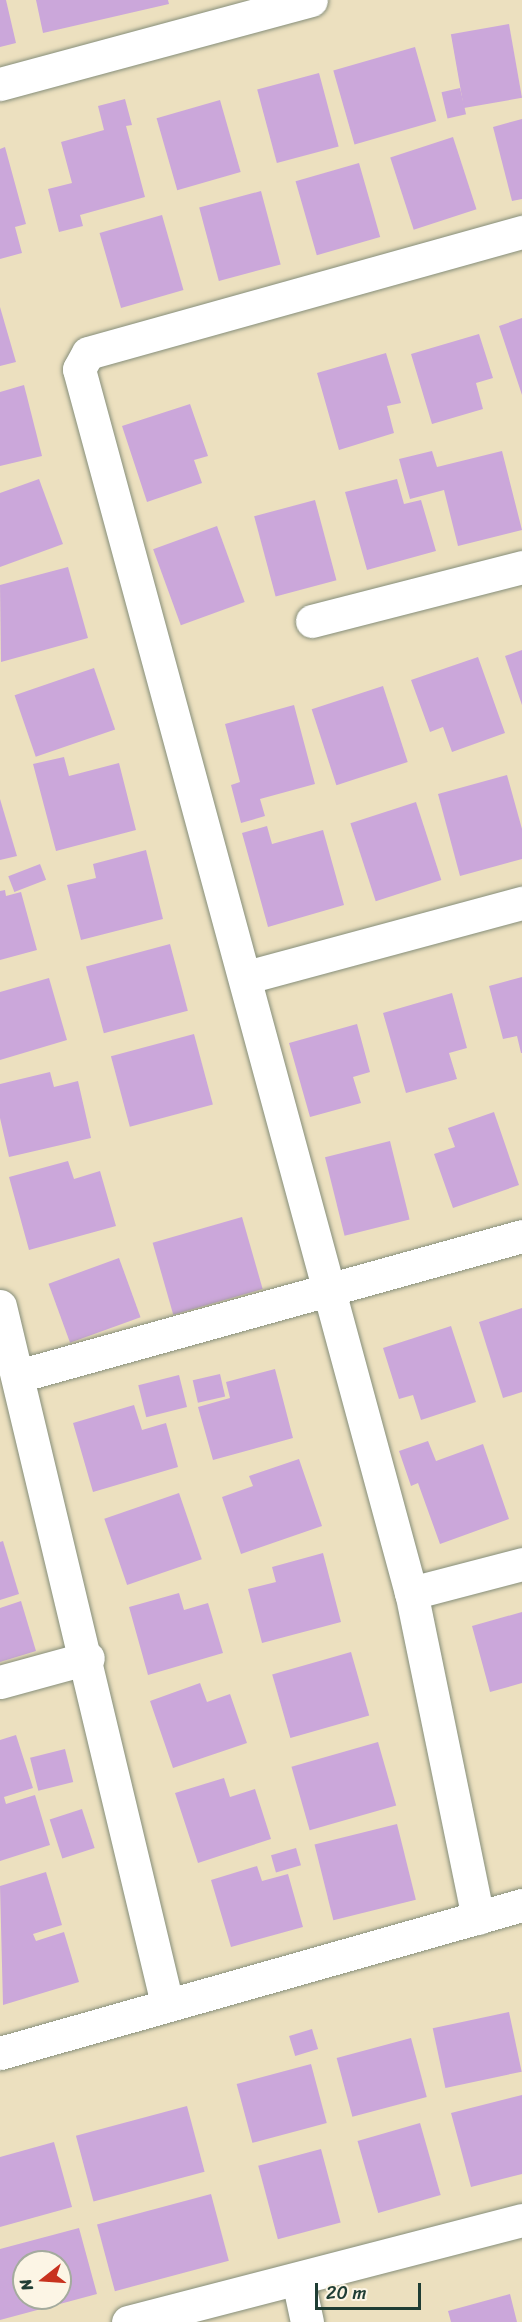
<!DOCTYPE html>
<html>
<head>
<meta charset="utf-8">
<style>
  body { margin:0 }
  #map { position:relative; width:522px; height:2322px; overflow:hidden; background:#ece0bf; font-family:Sriracha,sans-serif }
  div>[style] { position:absolute }
  .building>* { inset:0; background:#cba7da; transform-origin:0 0 }
  .roads { filter:drop-shadow(0 0 2px #868e7a) drop-shadow(0 0 2px #868e7a) }
  .minor>* { height:33px; margin:-16.5px; padding:0 16.5px; transform-origin:16.5px; border-radius:16.5px; background:#fff }
  span { translate:-50% -50%; white-space:nowrap; text-align:center; line-height:1.15; -webkit-text-stroke:5px #fcf5e5; paint-order:stroke }
  .north { position:absolute; left:12px; top:2250px; width:60px; height:60px; box-sizing:border-box; background:#fcf5e5; border:2px solid #a4ab9e; border-radius:50%; rotate:253deg; font-size:16px; font-weight:700; line-height:24px; text-align:center; color:#1f3d34 }
  .north::after { content:''; display:block; margin:auto; width:21px; height:27px; background:#c8321e; clip-path:polygon(50% 0,100% 100%,50% 72%,0 100%) }
  .scale { position:absolute; left:315px; top:2283px; width:106px; height:27px; box-sizing:border-box; border:3px solid #1f3d34; border-top:0; padding-left:8px; font-size:18px; line-height:21px; white-space:nowrap; color:#1f3d34; -webkit-text-stroke:4px #fcf5e5; paint-order:stroke }
</style>
</head>
<body>
<div id="map">
  <div class="building">
    <div style="clip-path:polygon(0 0,6px 0,16px 43px,0 47px)"></div>
    <div style="clip-path:polygon(36px 0,168px 0,169px 4px,43px 33px)"></div>
    <div style="left:509px;top:24px;width:75px;height:59px;rotate:80deg"></div>
    <div style="left:415px;top:47px;width:77px;height:85px;rotate:74deg"></div>
    <div style="left:319px;top:73px;width:76px;height:64px;rotate:75deg"></div>
    <div style="left:460px;top:88px;width:27px;height:19px;rotate:77deg"></div>
    <div style="clip-path:polygon(125px 99px,132px 125px,126px 126px,145px 197px,80px 215px,83px 226px,59px 232px,48px 189px,72px 183px,61px 142px,104px 130px,98px 106px)"></div>
    <div style="left:220px;top:100px;width:75px;height:66px;rotate:74deg"></div>
    <div style="clip-path:polygon(522px 119px,522px 199px,512px 201px,493px 127px)"></div>
    <div style="left:453px;top:137px;width:76px;height:66px;rotate:72deg"></div>
    <div style="clip-path:polygon(5px 147px,26px 224px,15px 227px,22px 253px,0 259px,0 149px)"></div>
    <div style="left:359px;top:163px;width:77px;height:66px;rotate:74deg"></div>
    <div style="left:261px;top:191px;width:76px;height:64px;rotate:75deg"></div>
    <div style="left:162px;top:215px;width:78px;height:65px;rotate:74deg"></div>
    <div style="clip-path:polygon(0 307px,16px 362px,0 366px)"></div>
    <div style="clip-path:polygon(522px 318px,522px 395px,499px 326px)"></div>
    <div style="clip-path:polygon(479px 334px,493px 378px,476px 383px,483px 409px,432px 424px,411px 354px)"></div>
    <div style="clip-path:polygon(386px 353px,401px 403px,387px 406px,394px 433px,339px 450px,317px 373px)"></div>
    <div style="clip-path:polygon(24px 385px,42px 456px,0 466px,0 392px)"></div>
    <div style="clip-path:polygon(190px 404px,208px 456px,194px 460px,202px 483px,147px 502px,122px 426px)"></div>
    <div style="clip-path:polygon(432px 451px,437px 467px,502px 451px,522px 530px,458px 546px,444px 490px,410px 499px,399px 459px)"></div>
    <div style="clip-path:polygon(39px 479px,63px 544px,0 567px,0 493px)"></div>
    <div style="clip-path:polygon(397px 479px,404px 504px,421px 500px,436px 551px,367px 570px,345px 492px)"></div>
    <div style="left:315px;top:500px;width:83px;height:63px;rotate:75deg"></div>
    <div style="left:217px;top:526px;width:81px;height:68px;rotate:70deg"></div>
    <div style="clip-path:polygon(68px 567px,88px 638px,1px 662px,0 585px)"></div>
    <div style="clip-path:polygon(522px 650px,522px 705px,505px 656px)"></div>
    <div style="clip-path:polygon(478px 657px,505px 733px,452px 752px,443px 727px,430px 732px,411px 680px)"></div>
    <div style="left:94px;top:668px;width:65px;height:84px;rotate:71deg"></div>
    <div style="left:383px;top:686px;width:80px;height:75px;rotate:72deg"></div>
    <div style="clip-path:polygon(294px 705px,315px 784px,260px 799px,265px 816px,241px 823px,231px 785px,240px 782px,225px 724px)"></div>
    <div style="clip-path:polygon(64px 757px,69px 776px,119px 763px,136px 830px,56px 851px,33px 764px)"></div>
    <div style="clip-path:polygon(507px 775px,522px 829px,522px 859px,460px 876px,438px 794px)"></div>
    <div style="clip-path:polygon(0 799px,17px 856px,0 860px)"></div>
    <div style="left:416px;top:802px;width:82px;height:69px;rotate:72deg"></div>
    <div style="clip-path:polygon(267px 826px,272px 844px,323px 830px,344px 905px,268px 927px,242px 833px)"></div>
    <div style="clip-path:polygon(146px 850px,163px 919px,81px 940px,67px 885px,96px 878px,93px 864px)"></div>
    <div style="left:40px;top:864px;width:17px;height:34px;rotate:69deg"></div>
    <div style="clip-path:polygon(5px 890px,6px 896px,21px 892px,37px 950px,0 960px,0 891px)"></div>
    <div style="left:170px;top:944px;width:69px;height:87px;rotate:75deg"></div>
    <div style="clip-path:polygon(522px 977px,522px 1053px,521px 1053px,517px 1036px,503px 1039px,489px 986px)"></div>
    <div style="clip-path:polygon(49px 978px,67px 1040px,0 1060px,0 992px)"></div>
    <div style="clip-path:polygon(452px 993px,467px 1048px,449px 1053px,457px 1079px,406px 1093px,383px 1013px)"></div>
    <div style="clip-path:polygon(357px 1024px,370px 1072px,353px 1077px,361px 1103px,310px 1117px,289px 1043px)"></div>
    <div style="left:194px;top:1034px;width:73px;height:86px;rotate:75deg"></div>
    <div style="clip-path:polygon(50px 1072px,54px 1087px,78px 1081px,91px 1138px,9px 1157px,0 1118px,0 1084px)"></div>
    <div style="clip-path:polygon(494px 1112px,519px 1185px,453px 1208px,434px 1154px,455px 1147px,448px 1128px)"></div>
    <div style="left:390px;top:1141px;width:81px;height:67px;rotate:76deg"></div>
    <div style="clip-path:polygon(68px 1161px,74px 1179px,100px 1171px,116px 1226px,29px 1250px,9px 1177px)"></div>
    <div style="left:242px;top:1217px;width:75px;height:93px;rotate:74deg"></div>
    <div style="left:119px;top:1258px;width:63px;height:75px;rotate:70deg"></div>
    <div style="clip-path:polygon(522px 1308px,522px 1392px,503px 1398px,479px 1322px)"></div>
    <div style="clip-path:polygon(451px 1326px,476px 1402px,421px 1420px,413px 1395px,399px 1399px,383px 1348px)"></div>
    <div style="clip-path:polygon(275px 1369px,293px 1438px,213px 1460px,198px 1407px,230px 1398px,226px 1382px)"></div>
    <div style="left:220px;top:1374px;width:23px;height:28px;rotate:77deg"></div>
    <div style="left:179px;top:1375px;width:33px;height:42px;rotate:76deg"></div>
    <div style="clip-path:polygon(134px 1405px,142px 1430px,166px 1423px,178px 1467px,93px 1492px,73px 1423px)"></div>
    <div style="clip-path:polygon(428px 1441px,436px 1461px,483px 1444px,509px 1519px,440px 1544px,418px 1483px,411px 1486px,399px 1451px)"></div>
    <div style="clip-path:polygon(299px 1459px,322px 1526px,241px 1554px,222px 1497px,253px 1486px,249px 1476px)"></div>
    <div style="left:179px;top:1493px;width:70px;height:79px;rotate:71deg"></div>
    <div style="clip-path:polygon(3px 1541px,19px 1594px,0 1600px,0 1542px)"></div>
    <div style="clip-path:polygon(323px 1553px,341px 1622px,262px 1643px,248px 1589px,276px 1582px,272px 1567px)"></div>
    <div style="clip-path:polygon(179px 1593px,184px 1610px,208px 1603px,223px 1653px,148px 1675px,129px 1607px)"></div>
    <div style="clip-path:polygon(21px 1601px,36px 1651px,0 1662px,0 1608px)"></div>
    <div style="clip-path:polygon(522px 1612px,522px 1683px,490px 1692px,472px 1626px)"></div>
    <div style="left:351px;top:1652px;width:66px;height:82px;rotate:74deg"></div>
    <div style="clip-path:polygon(200px 1683px,207px 1702px,230px 1694px,247px 1743px,173px 1768px,150px 1701px)"></div>
    <div style="clip-path:polygon(16px 1735px,33px 1788px,4px 1797px,6px 1804px,35px 1795px,50px 1845px,0 1861px,0 1740px)"></div>
    <div style="left:378px;top:1742px;width:66px;height:90px;rotate:74deg"></div>
    <div style="left:65px;top:1749px;width:34px;height:36px;rotate:76deg"></div>
    <div style="clip-path:polygon(224px 1778px,230px 1797px,255px 1789px,271px 1839px,198px 1863px,175px 1793px)"></div>
    <div style="left:82px;top:1809px;width:41px;height:34px;rotate:72deg"></div>
    <div style="left:397px;top:1824px;width:78px;height:85px;rotate:76deg"></div>
    <div style="left:296px;top:1848px;width:18px;height:26px;rotate:74deg"></div>
    <div style="clip-path:polygon(257px 1866px,262px 1881px,288px 1874px,303px 1927px,231px 1947px,211px 1880px)"></div>
    <div style="clip-path:polygon(46px 1872px,62px 1925px,33px 1934px,36px 1941px,64px 1932px,79px 1982px,3px 2005px,0 1886px)"></div>
    <div style="left:509px;top:2012px;width:61px;height:78px;rotate:78deg"></div>
    <div style="left:312px;top:2029px;width:21px;height:24px;rotate:73deg"></div>
    <div style="left:411px;top:2038px;width:61px;height:77px;rotate:75deg"></div>
    <div style="left:311px;top:2064px;width:61px;height:77px;rotate:75deg"></div>
    <div style="clip-path:polygon(522px 2095px,522px 2174px,471px 2187px,451px 2113px)"></div>
    <div style="left:187px;top:2106px;width:68px;height:115px;rotate:75deg"></div>
    <div style="left:420px;top:2123px;width:75px;height:65px;rotate:74deg"></div>
    <div style="clip-path:polygon(54px 2142px,72px 2207px,0 2227px,0 2157px)"></div>
    <div style="left:321px;top:2149px;width:76px;height:65px;rotate:75deg"></div>
    <div style="left:211px;top:2194px;width:69px;height:118px;rotate:75deg"></div>
    <div style="clip-path:polygon(evenodd,79px 2228px,97px 2294px,0 2320px,0 2249px,79px 2228px,24px 2262px,60px 2262px,60px 2298px,24px 2298px,24px 2262px)"></div>
    <div style="clip-path:polygon(510px 2294px,517px 2322px,451px 2322px,448px 2311px)"></div>
  </div>
  <div class="roads">
    <div class="minor">
      <div style="left:0;top:84px;width:322px;rotate:-15.1deg"></div>
      <div style="left:312px;top:621px;width:217px;rotate:-14.4deg"></div>
      <div style="left:247px;top:977px;width:285px;rotate:-15.1deg"></div>
      <div style="left:0;top:1306px;width:718px;rotate:76.54deg"></div>
      <div style="left:18px;top:1376px;width:523px;rotate:-15.52deg"></div>
      <div style="left:411px;top:1593px;width:115px;rotate:-14.6deg"></div>
      <div style="left:0;top:1682px;width:91px;rotate:-15.3deg"></div>
      <div style="left:478px;top:1918px;width:332px;rotate:-101.6deg"></div>
      <div style="left:411px;top:1593px;width:1268px;rotate:-105.18deg"></div>
      <div style="left:79px;top:369px;width:18px;rotate:-61deg"></div>
      <div style="left:88px;top:353px;width:451px;rotate:-15.6deg"></div>
      <div style="left:0;top:2053px;width:543px;rotate:-15.83deg"></div>
      <div style="left:298px;top:2280px;width:43px;rotate:77.9deg"></div>
      <div style="left:128px;top:2322px;width:407px;rotate:-14.5deg"></div>
    </div>
  </div>
  <div class="north">N</div>
  <div class="scale">20 m</div>
</div>
</body>
</html>
